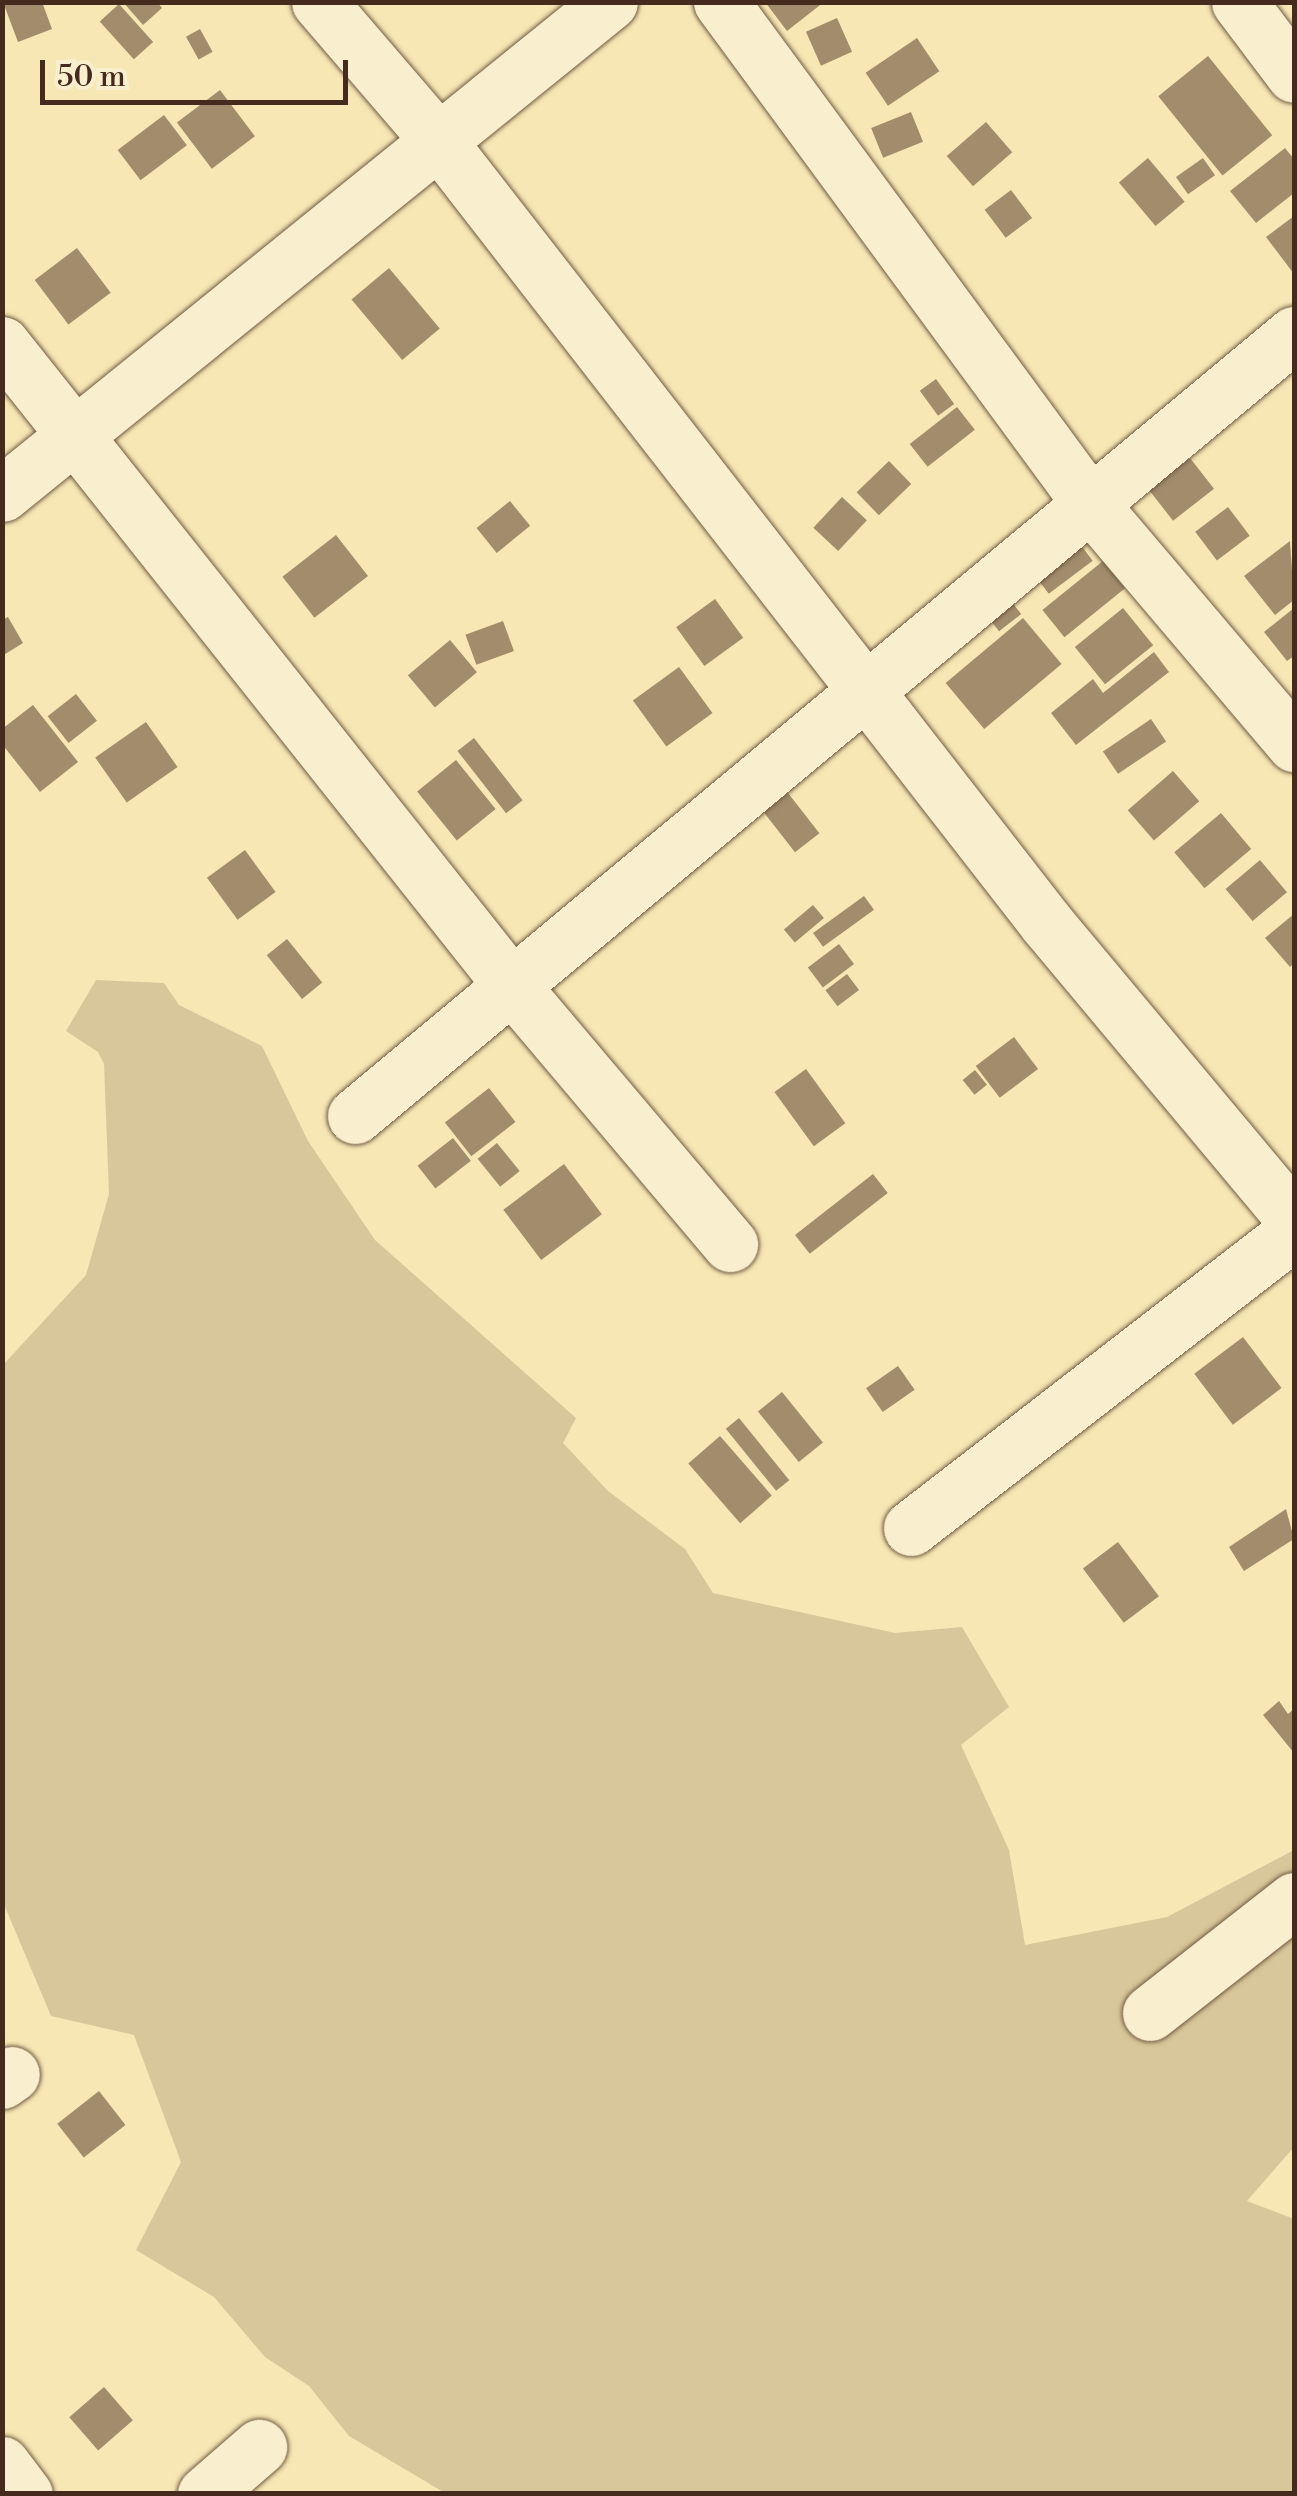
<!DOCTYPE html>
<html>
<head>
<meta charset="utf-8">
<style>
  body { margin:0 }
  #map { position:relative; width:1297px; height:2496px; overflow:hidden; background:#f6e7b4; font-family:"Libre Bodoni",serif }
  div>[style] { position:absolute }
  .green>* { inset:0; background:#d8c79a }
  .building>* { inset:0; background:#a18d6c; transform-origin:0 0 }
  .roads { filter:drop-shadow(0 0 2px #715a43) drop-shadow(0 0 2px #715a43) }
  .minor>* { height:55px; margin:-27.5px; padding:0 27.5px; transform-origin:27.5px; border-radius:27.5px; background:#f9efce }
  span { translate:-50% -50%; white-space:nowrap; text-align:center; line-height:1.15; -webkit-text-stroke:9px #f9efce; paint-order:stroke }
  .frame { position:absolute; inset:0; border:5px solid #452b1d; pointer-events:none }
  .scale { position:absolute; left:40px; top:60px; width:308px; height:45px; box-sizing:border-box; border:5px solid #452b1d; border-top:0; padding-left:12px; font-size:30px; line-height:35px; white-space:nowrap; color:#452b1d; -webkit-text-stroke:8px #f9efce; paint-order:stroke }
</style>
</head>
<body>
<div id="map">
  <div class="green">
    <div style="clip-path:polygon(96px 980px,164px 983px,179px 1005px,262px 1046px,308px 1141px,375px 1240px,576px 1418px,563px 1443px,608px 1491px,685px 1549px,713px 1593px,895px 1633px,962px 1627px,1009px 1707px,961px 1745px,1009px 1850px,1025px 1945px,1167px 1917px,1294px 1850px,1294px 2147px,1247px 2201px,1294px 2219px,1294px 2493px,445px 2493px,349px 2436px,309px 2386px,265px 2357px,214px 2297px,136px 2250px,181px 2162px,134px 2035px,51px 2016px,3px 1902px,3px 1365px,86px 1275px,109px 1194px,104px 1064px,98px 1052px,66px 1031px)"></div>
  </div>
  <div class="building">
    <div style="clip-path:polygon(3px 2px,42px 2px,52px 29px,18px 42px)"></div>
    <div style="clip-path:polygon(123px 2px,157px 2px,162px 8px,143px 25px)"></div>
    <div style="clip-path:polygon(765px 2px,824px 2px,787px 31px)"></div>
    <div style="left:119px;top:4px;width:51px;height:26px;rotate:48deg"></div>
    <div style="left:837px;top:18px;width:37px;height:34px;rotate:66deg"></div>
    <div style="left:200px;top:29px;width:26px;height:16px;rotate:61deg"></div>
    <div style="left:917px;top:38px;width:40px;height:62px;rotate:56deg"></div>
    <div style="left:1208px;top:56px;width:102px;height:64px;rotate:51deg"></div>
    <div style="left:220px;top:90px;width:58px;height:54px;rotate:53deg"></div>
    <div style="left:911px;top:112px;width:32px;height:43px;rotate:68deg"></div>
    <div style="left:164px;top:115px;width:38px;height:58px;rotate:53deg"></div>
    <div style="left:986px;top:122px;width:40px;height:52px;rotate:49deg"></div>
    <div style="clip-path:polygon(1285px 148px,1294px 159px,1294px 193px,1256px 223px,1230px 191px)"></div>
    <div style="left:1148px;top:158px;width:57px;height:38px;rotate:50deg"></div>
    <div style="left:1203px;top:158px;width:21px;height:33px;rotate:55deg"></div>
    <div style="left:1011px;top:190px;width:35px;height:33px;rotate:53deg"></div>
    <div style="clip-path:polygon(1294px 216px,1294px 274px,1266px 237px)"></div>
    <div style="left:77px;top:248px;width:56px;height:53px;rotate:53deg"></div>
    <div style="left:389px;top:268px;width:79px;height:49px;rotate:50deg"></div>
    <div style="left:936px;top:379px;width:31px;height:20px;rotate:54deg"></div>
    <div style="left:957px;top:407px;width:29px;height:60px;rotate:52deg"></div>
    <div style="left:1190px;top:458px;width:39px;height:52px;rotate:52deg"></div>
    <div style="left:889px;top:461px;width:32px;height:45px;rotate:46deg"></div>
    <div style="left:842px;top:497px;width:34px;height:42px;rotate:43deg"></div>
    <div style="left:510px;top:501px;width:32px;height:43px;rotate:51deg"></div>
    <div style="left:1228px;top:507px;width:36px;height:41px;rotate:53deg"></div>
    <div style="left:1071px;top:532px;width:36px;height:55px;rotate:53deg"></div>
    <div style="left:336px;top:535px;width:52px;height:68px;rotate:52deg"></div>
    <div style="clip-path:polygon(1290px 541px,1294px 600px,1275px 615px,1244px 576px)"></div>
    <div style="left:1103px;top:561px;width:35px;height:78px;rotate:51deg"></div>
    <div style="left:1007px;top:596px;width:23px;height:28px;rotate:52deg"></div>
    <div style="left:715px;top:599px;width:48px;height:48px;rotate:54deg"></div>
    <div style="left:1123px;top:608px;width:48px;height:62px;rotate:51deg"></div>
    <div style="clip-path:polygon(1294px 608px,1294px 656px,1287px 661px,1264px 632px)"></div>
    <div style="clip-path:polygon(8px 617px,23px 643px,2px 656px,2px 620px)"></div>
    <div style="left:1023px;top:618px;width:60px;height:101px;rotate:50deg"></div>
    <div style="left:503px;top:621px;width:32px;height:40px;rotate:70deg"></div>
    <div style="left:450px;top:640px;width:42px;height:55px;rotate:50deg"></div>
    <div style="clip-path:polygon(1154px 652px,1169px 672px,1076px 745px,1051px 713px,1093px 679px,1103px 693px)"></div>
    <div style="left:679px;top:667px;width:57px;height:57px;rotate:54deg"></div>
    <div style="left:76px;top:694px;width:34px;height:36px;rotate:52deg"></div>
    <div style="clip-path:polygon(33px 705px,78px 762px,40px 792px,2px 744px,2px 729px)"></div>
    <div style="left:1151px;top:719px;width:27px;height:58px;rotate:56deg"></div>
    <div style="left:146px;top:722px;width:55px;height:62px;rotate:55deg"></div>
    <div style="left:474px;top:738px;width:79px;height:21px;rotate:52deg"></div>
    <div style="left:456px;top:760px;width:63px;height:50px;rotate:51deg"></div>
    <div style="left:1173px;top:771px;width:40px;height:60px;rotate:49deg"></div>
    <div style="left:788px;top:793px;width:51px;height:31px;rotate:52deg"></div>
    <div style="left:1221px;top:813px;width:47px;height:61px;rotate:50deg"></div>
    <div style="left:245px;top:850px;width:52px;height:47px;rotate:54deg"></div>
    <div style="left:1260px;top:860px;width:42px;height:45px;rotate:50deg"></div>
    <div style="left:864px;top:896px;width:17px;height:63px;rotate:54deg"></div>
    <div style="left:813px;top:905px;width:17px;height:38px;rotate:50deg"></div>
    <div style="clip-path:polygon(1294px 914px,1294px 963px,1290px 967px,1265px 938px)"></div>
    <div style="left:287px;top:939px;width:56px;height:26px;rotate:51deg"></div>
    <div style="left:839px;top:944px;width:25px;height:39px;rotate:53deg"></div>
    <div style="left:847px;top:974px;width:20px;height:27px;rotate:53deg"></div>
    <div style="left:1014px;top:1037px;width:40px;height:48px;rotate:53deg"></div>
    <div style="left:806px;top:1069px;width:67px;height:39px;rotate:54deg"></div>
    <div style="left:975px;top:1070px;width:19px;height:16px;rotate:51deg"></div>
    <div style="left:489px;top:1088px;width:43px;height:56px;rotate:52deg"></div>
    <div style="left:453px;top:1138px;width:29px;height:45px;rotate:52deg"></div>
    <div style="left:497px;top:1143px;width:36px;height:25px;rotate:51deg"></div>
    <div style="left:564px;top:1164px;width:63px;height:76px;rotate:53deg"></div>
    <div style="left:873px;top:1174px;width:24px;height:99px;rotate:52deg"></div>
    <div style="left:1243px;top:1337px;width:64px;height:61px;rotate:53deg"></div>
    <div style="left:898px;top:1366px;width:29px;height:39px;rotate:55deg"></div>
    <div style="left:782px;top:1392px;width:65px;height:31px;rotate:51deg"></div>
    <div style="left:739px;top:1418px;width:80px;height:17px;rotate:51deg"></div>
    <div style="left:720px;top:1436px;width:79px;height:42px;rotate:49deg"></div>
    <div style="clip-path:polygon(1286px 1509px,1294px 1539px,1244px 1571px,1229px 1547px)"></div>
    <div style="left:1118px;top:1542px;width:68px;height:44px;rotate:53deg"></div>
    <div style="clip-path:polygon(1279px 1701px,1288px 1714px,1294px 1709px,1294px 1753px,1263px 1715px)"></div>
    <div style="left:99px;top:2091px;width:43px;height:53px;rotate:52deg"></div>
    <div style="left:104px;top:2387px;width:44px;height:46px;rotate:49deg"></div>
  </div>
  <div class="roads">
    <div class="minor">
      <div style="left:319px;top:2px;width:181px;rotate:49.3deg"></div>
      <div style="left:437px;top:139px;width:994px;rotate:52.15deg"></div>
      <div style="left:1047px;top:924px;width:385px;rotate:50.1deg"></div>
      <div style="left:721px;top:2px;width:619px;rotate:53.67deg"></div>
      <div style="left:1088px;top:501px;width:319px;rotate:49.7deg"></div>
      <div style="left:1239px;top:2px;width:91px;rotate:53deg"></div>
      <div style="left:2px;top:344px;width:820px;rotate:51.54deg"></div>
      <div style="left:512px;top:986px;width:338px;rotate:49.8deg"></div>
      <div style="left:2px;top:494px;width:782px;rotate:-38.98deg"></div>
      <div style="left:355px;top:1116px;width:1222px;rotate:-39.79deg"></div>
      <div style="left:911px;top:1528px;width:484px;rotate:-37.7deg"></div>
      <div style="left:1150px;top:2013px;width:183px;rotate:-38.1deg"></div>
      <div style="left:2px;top:2081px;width:12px;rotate:-35deg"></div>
      <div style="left:2px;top:2464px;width:38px;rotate:53deg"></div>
      <div style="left:205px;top:2494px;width:72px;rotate:-41deg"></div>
    </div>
  </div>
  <div class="frame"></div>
  <div class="scale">50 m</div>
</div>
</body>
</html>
